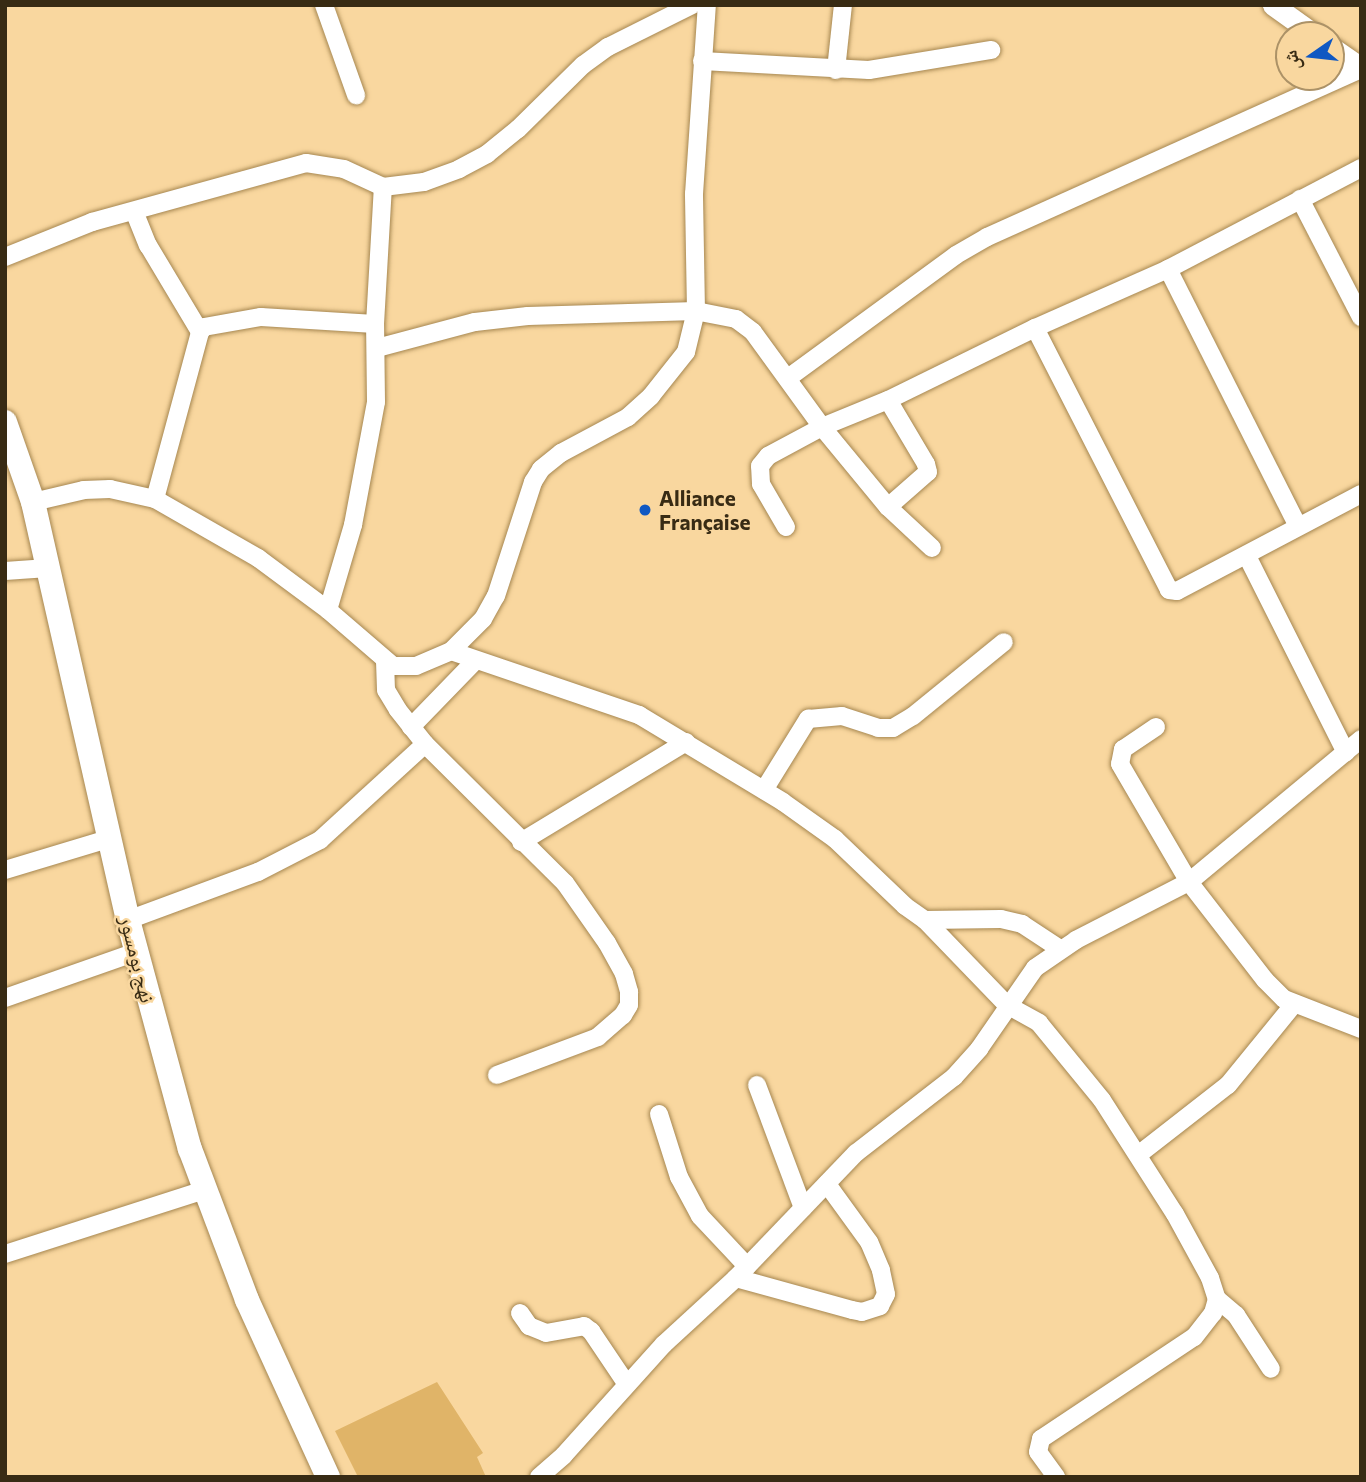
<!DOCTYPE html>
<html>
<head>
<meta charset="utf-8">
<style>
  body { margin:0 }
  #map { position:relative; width:1366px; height:1482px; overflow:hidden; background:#f9d79f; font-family:Commissioner,"Noto Naskh Arabic",sans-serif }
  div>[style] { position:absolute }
  .green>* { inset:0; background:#e0b468 }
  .roads { filter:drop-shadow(0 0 2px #a68751) drop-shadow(0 0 2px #a68751) }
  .minor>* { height:18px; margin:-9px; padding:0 9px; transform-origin:9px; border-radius:9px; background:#fff }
  .tertiary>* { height:21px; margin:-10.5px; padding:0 10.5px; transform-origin:10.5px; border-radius:10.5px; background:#fff }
  .secondary>* { height:24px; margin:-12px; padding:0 12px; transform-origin:12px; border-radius:12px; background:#fff }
  .dots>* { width:19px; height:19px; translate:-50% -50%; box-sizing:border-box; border:4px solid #f9d79f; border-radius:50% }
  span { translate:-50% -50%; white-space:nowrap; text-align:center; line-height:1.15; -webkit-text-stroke:5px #f9d79f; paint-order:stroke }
  .poi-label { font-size:21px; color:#382b14; font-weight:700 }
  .left { translate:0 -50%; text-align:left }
  .street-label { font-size:21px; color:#382b14 }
  .frame { position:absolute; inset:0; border:7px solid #382b14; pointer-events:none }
  .north { position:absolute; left:1275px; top:21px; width:70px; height:70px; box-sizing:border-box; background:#f9d79f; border:2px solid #ac9267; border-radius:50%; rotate:256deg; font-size:19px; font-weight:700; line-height:28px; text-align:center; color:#382b14 }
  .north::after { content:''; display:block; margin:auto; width:24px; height:32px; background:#1058c2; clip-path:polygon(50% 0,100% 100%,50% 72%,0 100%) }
</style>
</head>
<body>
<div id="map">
  <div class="green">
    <div style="clip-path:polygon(437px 1382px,483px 1453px,477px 1457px,486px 1477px,358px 1477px,335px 1431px)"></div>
  </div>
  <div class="roads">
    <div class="minor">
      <div style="left:324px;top:5px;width:96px;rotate:70.4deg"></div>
      <div style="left:702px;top:61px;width:167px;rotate:3.1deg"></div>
      <div style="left:869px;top:70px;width:124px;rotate:-9.3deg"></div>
      <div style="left:836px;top:70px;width:65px;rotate:-83.9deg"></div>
      <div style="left:1300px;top:199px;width:133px;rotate:62.7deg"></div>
      <div style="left:134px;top:211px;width:37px;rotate:68deg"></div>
      <div style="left:148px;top:245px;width:101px;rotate:59.1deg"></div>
      <div style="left:5px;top:257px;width:94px;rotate:-21.9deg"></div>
      <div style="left:92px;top:222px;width:222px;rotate:-15.4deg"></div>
      <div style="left:306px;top:163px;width:38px;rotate:9deg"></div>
      <div style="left:344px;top:169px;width:43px;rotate:24.8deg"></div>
      <div style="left:383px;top:187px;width:41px;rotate:-7deg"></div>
      <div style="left:424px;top:182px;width:37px;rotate:-20deg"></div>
      <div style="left:459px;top:169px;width:32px;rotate:-28deg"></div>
      <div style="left:487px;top:154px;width:40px;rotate:-39deg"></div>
      <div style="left:518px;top:129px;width:91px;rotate:-44.6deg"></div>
      <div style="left:583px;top:65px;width:31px;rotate:-36deg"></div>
      <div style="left:608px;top:47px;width:94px;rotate:-26.6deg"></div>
      <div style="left:1168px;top:269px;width:288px;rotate:63.2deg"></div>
      <div style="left:1035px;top:328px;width:294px;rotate:62.9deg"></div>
      <div style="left:1169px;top:590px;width:8px;rotate:7deg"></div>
      <div style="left:1177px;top:591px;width:208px;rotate:-27.8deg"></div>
      <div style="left:377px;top:348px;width:101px;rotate:-14.9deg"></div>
      <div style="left:475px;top:322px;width:53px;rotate:-6.5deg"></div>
      <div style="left:528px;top:316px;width:168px;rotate:-1.7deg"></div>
      <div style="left:696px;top:311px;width:41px;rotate:11.3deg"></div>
      <div style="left:736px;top:319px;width:21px;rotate:37deg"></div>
      <div style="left:753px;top:332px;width:117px;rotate:54deg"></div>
      <div style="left:822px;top:427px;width:104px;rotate:50.5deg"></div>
      <div style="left:888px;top:507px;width:60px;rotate:43deg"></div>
      <div style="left:788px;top:378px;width:208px;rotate:-36.2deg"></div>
      <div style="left:956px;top:255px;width:36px;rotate:-30deg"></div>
      <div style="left:987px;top:237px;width:410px;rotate:-24.2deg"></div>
      <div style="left:155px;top:499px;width:173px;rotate:-74.9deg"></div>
      <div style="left:200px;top:332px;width:6px;rotate:-51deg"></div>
      <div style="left:204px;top:327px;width:58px;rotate:-10deg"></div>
      <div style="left:261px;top:317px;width:114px;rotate:3.5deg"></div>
      <div style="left:33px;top:502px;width:52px;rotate:-13.2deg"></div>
      <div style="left:84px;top:490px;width:26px;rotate:-2deg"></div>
      <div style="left:110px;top:489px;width:46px;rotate:12.5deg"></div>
      <div style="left:155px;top:499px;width:119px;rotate:29.8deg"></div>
      <div style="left:258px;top:558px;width:87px;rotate:36.6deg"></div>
      <div style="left:328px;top:610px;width:86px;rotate:40.7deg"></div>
      <div style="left:393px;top:666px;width:23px"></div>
      <div style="left:416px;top:666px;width:38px;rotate:-23deg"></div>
      <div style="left:451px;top:651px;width:45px;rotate:-45deg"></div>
      <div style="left:483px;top:619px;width:26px;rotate:-61deg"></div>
      <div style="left:496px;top:596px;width:120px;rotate:-72deg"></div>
      <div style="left:533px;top:482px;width:15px;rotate:-58deg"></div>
      <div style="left:541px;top:469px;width:26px;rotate:-39deg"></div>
      <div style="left:561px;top:453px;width:76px;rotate:-28.2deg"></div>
      <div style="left:628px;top:417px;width:31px;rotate:-42deg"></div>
      <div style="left:651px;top:396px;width:56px;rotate:-51.5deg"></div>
      <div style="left:686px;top:352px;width:42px;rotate:-76.3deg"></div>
      <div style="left:696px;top:311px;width:117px;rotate:-91deg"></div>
      <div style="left:694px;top:194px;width:189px;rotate:-86.1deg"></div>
      <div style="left:888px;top:507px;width:53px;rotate:-41.2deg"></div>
      <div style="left:928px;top:472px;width:8px;rotate:-104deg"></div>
      <div style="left:926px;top:464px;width:74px;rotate:-120.7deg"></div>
      <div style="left:786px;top:527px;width:50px;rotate:-120.2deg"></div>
      <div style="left:761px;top:484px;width:18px;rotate:-93deg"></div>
      <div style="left:760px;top:466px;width:13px;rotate:-51deg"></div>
      <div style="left:768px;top:456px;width:61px;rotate:-28.2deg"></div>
      <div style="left:822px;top:427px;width:71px;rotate:-22.2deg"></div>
      <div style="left:888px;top:400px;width:164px;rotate:-26.1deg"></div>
      <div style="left:1035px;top:328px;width:145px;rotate:-23.9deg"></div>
      <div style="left:1168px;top:269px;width:218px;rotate:-27.6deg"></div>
      <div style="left:1247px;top:556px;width:220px;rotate:63.3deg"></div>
      <div style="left:5px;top:571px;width:43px;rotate:-4deg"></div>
      <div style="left:328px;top:610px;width:89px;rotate:-73.6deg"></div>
      <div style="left:353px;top:525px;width:125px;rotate:-79.4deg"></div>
      <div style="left:376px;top:402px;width:78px;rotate:-90.7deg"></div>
      <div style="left:375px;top:324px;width:137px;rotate:-86.7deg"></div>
      <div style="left:451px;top:651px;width:199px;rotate:18.8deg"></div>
      <div style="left:639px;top:715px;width:168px;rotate:31.1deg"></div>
      <div style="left:783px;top:802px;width:64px;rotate:35.4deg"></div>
      <div style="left:835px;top:839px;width:97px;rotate:43.7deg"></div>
      <div style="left:905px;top:906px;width:24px;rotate:35deg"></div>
      <div style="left:925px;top:920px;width:118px;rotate:46deg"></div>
      <div style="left:1007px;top:1005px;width:37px;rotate:29deg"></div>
      <div style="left:1039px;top:1023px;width:99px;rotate:50.7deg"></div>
      <div style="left:1102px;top:1100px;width:135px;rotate:57.4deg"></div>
      <div style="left:1175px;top:1214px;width:73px;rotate:61.3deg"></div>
      <div style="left:1210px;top:1278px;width:22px;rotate:72deg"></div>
      <div style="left:1217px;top:1299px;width:15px;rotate:106deg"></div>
      <div style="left:1213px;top:1313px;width:31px;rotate:128deg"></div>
      <div style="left:1194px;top:1337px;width:184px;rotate:146.3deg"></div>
      <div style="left:1041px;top:1439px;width:13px;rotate:103deg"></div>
      <div style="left:1038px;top:1452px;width:31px;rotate:54deg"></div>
      <div style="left:385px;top:661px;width:29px;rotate:88deg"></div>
      <div style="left:386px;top:690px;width:23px;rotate:59deg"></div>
      <div style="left:398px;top:710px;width:43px;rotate:51.5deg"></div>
      <div style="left:425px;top:744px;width:197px;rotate:44.8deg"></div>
      <div style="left:565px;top:883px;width:73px;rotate:55deg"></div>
      <div style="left:607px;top:943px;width:35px;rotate:61deg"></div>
      <div style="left:624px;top:974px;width:19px;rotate:74deg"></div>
      <div style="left:629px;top:992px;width:13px;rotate:90deg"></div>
      <div style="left:629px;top:1005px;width:12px;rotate:121deg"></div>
      <div style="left:623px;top:1015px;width:33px;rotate:139deg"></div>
      <div style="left:598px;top:1037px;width:108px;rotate:159.4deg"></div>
      <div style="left:411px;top:727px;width:93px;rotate:-45.9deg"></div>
      <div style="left:1156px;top:727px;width:40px;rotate:146deg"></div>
      <div style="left:1123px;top:749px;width:15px;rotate:101deg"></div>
      <div style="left:1120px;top:764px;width:137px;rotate:59.7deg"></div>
      <div style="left:1189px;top:882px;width:124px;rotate:52.2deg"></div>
      <div style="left:1265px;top:980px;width:27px;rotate:45deg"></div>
      <div style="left:1284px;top:999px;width:83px;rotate:21.3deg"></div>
      <div style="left:764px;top:790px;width:84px;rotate:-58.2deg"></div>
      <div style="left:808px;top:719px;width:34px;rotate:-5deg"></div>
      <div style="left:842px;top:716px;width:38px;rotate:18deg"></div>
      <div style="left:878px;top:728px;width:15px"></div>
      <div style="left:893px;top:728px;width:23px;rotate:-31deg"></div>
      <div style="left:913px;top:716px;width:117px;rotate:-39.1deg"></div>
      <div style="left:521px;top:842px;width:193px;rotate:-31.2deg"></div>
      <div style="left:5px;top:870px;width:111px;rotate:-16.8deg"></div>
      <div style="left:128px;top:920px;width:139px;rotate:-20.3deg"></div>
      <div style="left:258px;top:872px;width:70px;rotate:-27.3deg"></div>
      <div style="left:320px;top:840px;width:142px;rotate:-42.4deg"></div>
      <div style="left:925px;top:920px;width:76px;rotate:-0.8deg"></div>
      <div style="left:1001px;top:919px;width:22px;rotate:13deg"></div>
      <div style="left:1022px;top:924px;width:45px;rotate:33.3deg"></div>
      <div style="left:5px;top:998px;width:139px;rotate:-19.3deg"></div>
      <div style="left:757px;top:1085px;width:131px;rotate:69.5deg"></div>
      <div style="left:659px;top:1114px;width:66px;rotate:72.4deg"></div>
      <div style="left:679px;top:1177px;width:44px;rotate:61.7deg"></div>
      <div style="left:700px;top:1216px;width:69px;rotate:46.8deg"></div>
      <div style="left:1138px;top:1155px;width:114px;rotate:-37.9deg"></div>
      <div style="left:1228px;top:1085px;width:104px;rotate:-50.8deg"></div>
      <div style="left:5px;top:1254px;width:209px;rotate:-17.8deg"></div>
      <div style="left:736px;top:1278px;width:120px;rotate:15.4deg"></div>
      <div style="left:852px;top:1310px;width:10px;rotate:11deg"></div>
      <div style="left:862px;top:1312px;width:19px;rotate:-18deg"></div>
      <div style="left:880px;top:1306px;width:13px;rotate:-63deg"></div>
      <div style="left:886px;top:1294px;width:25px;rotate:-102deg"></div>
      <div style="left:881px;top:1270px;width:30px;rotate:-113deg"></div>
      <div style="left:869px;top:1242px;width:72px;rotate:-125.9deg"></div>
      <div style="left:1217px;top:1299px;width:25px;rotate:40deg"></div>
      <div style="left:1236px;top:1315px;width:64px;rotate:57.1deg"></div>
      <div style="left:520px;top:1313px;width:16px;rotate:55deg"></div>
      <div style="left:529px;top:1326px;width:18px;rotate:22deg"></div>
      <div style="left:546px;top:1333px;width:39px;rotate:-10deg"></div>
      <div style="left:584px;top:1326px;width:9px;rotate:36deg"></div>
      <div style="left:591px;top:1331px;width:63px;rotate:56.1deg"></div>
      <div style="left:539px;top:1477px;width:33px;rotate:-41deg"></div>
      <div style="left:564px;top:1455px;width:149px;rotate:-48deg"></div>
      <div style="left:664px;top:1344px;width:98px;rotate:-42.5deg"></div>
      <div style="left:736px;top:1278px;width:173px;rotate:-46.2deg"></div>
      <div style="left:856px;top:1153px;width:124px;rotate:-37.8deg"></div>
      <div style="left:954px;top:1077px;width:38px;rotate:-48deg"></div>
      <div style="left:979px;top:1049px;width:98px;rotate:-55.3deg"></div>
      <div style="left:1035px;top:968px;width:50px;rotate:-34.3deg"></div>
      <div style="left:1076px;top:940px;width:127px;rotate:-27.2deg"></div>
      <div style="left:1189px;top:882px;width:224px;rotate:-39.7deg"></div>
    </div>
    <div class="tertiary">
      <div style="left:1273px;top:5px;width:52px;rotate:35.5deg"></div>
      <div style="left:1331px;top:47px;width:37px;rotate:35deg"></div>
    </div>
    <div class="secondary">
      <div style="left:5px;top:422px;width:85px;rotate:70.7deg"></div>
      <div style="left:33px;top:502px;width:429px;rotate:77.2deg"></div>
      <div style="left:128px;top:920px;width:237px;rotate:74.9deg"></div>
      <div style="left:190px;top:1149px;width:161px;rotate:69.3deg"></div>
      <div style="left:247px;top:1300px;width:195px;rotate:65.4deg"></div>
    </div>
  </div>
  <div class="dots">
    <div style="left:645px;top:510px;background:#1058c2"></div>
  </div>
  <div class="poi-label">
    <span class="left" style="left:659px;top:510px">Alliance<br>Française</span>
  </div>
  <div class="street-label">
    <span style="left:138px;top:959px;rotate:76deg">نهج بومسور</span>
  </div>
  <div class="frame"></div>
  <div class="north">ش</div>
</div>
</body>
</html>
